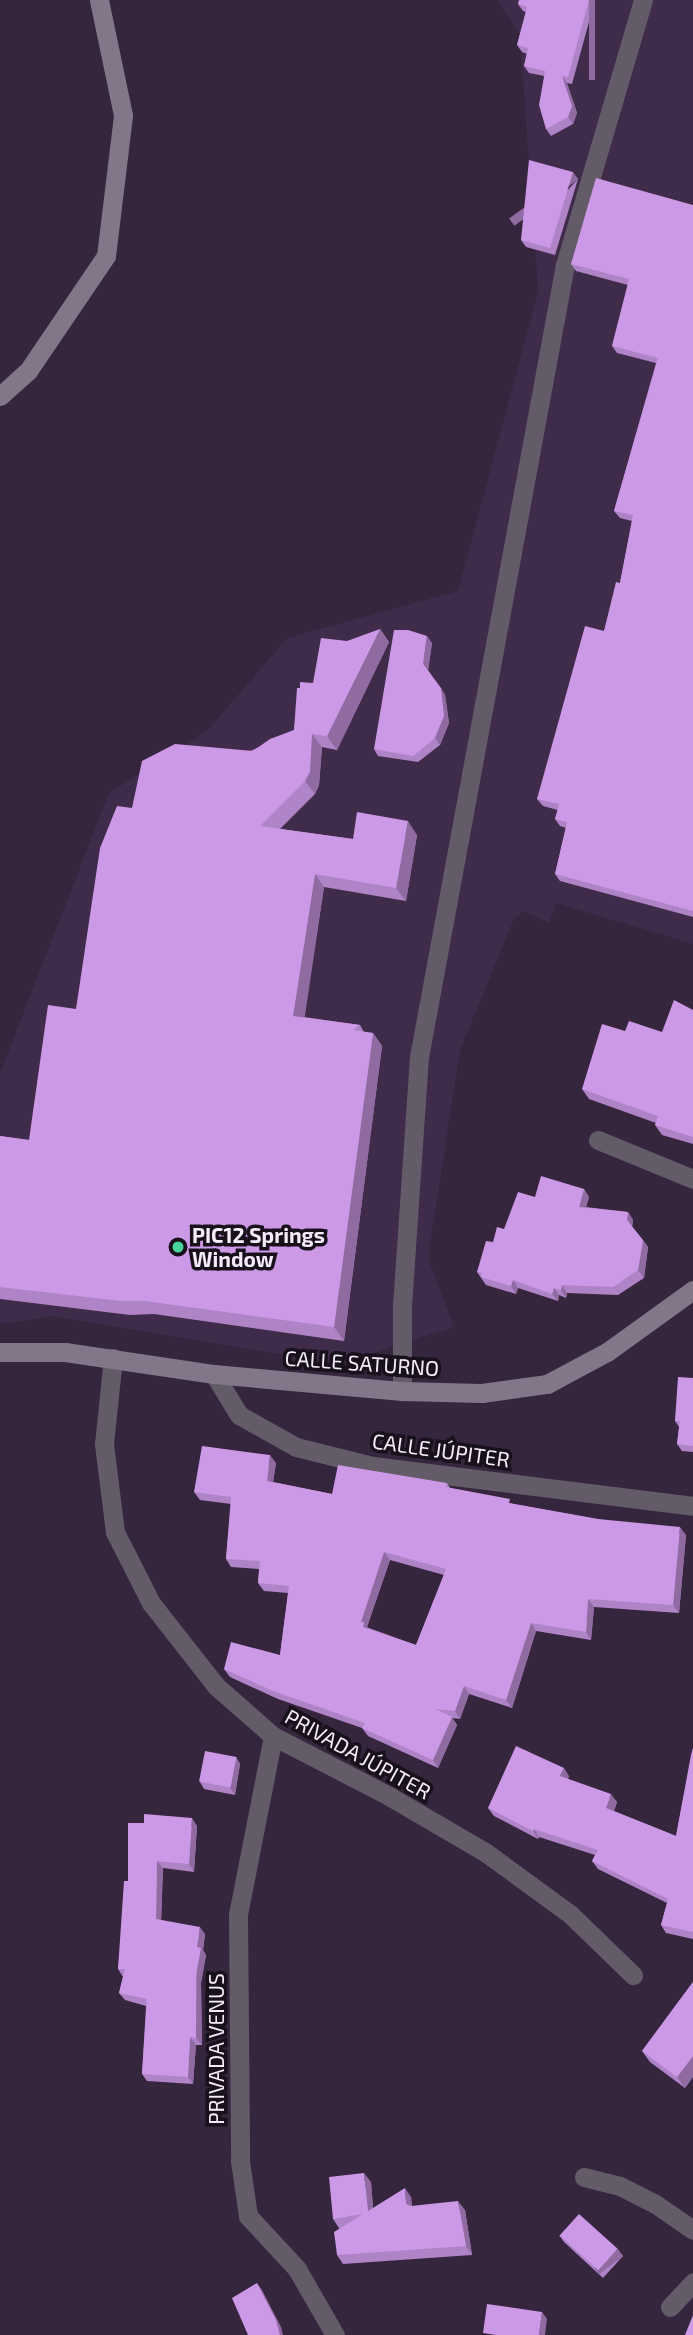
<!DOCTYPE html>
<html>
<head>
<meta charset="utf-8">
<style>
  body { margin:0 }
  #map { position:relative; width:693px; height:2335px; overflow:hidden; background:#35253d; font-family:"Exo 2",sans-serif }
  div>[style] { position:absolute }
  .built>* { inset:0; background:#3f2b4a }
  .service>* { height:19px; margin:-9.5px; padding:0 9.5px; transform-origin:9.5px; border-radius:9.5px; background:#635c68 }
  .minor>* { height:19px; margin:-9.5px; padding:0 9.5px; transform-origin:9.5px; border-radius:9.5px; background:#635c68 }
  .secondary>* { height:19px; margin:-9.5px; padding:0 9.5px; transform-origin:9.5px; border-radius:9.5px; background:#827689 }
  .wall>* { inset:0; background:#af84c7 }
  .shaded-wall>* { inset:0; background:#8f6ba2; transform-origin:0 0 }
  .building>* { inset:0; background:#cc99e7; transform-origin:0 0 }
  .dots>* { width:19px; height:19px; translate:-50% -50%; box-sizing:border-box; border:4px solid #18111c; border-radius:50% }
  span { translate:-50% -50%; white-space:nowrap; text-align:center; line-height:1.15; -webkit-text-stroke:7px #18111c; paint-order:stroke }
  .poi-label { font-size:21px; color:#f5ebfb; font-weight:700 }
  .left { translate:0 -50%; text-align:left }
  .street-label { font-size:21px; color:#f5ebfb }
</style>
</head>
<body>
<div id="map">
  <div class="built">
    <div style="clip-path:polygon(498px 0,693px 0,693px 944px,556px 903px,549px 923px,524px 911px,514px 919px,460px 1050px,428px 1258px,454px 1327px,338px 1364px,53px 1316px,0 1324px,0 1073px,109px 793px,207px 731px,287px 638px,458px 591px,538px 292px,520px 35px)"></div>
  </div>
  <div class="service">
    <div style="left:402px;top:1391px;width:85px;rotate:-90deg"></div>
    <div style="left:402px;top:1306px;width:250px;rotate:-86.1deg"></div>
    <div style="left:419px;top:1057px;width:805px;rotate:-79.56deg"></div>
    <div style="left:565px;top:265px;width:276px;rotate:-73.6deg"></div>
  </div>
  <div class="minor">
    <div style="left:598px;top:1140px;width:103px;rotate:22.3deg"></div>
    <div style="left:113px;top:1358px;width:86px;rotate:96deg"></div>
    <div style="left:104px;top:1444px;width:89px;rotate:82.9deg"></div>
    <div style="left:115px;top:1532px;width:80px;rotate:63.1deg"></div>
    <div style="left:151px;top:1603px;width:105px;rotate:51.9deg"></div>
    <div style="left:216px;top:1686px;width:76px;rotate:41.3deg"></div>
    <div style="left:273px;top:1736px;width:131px;rotate:27.3deg"></div>
    <div style="left:389px;top:1796px;width:111px;rotate:30.3deg"></div>
    <div style="left:485px;top:1852px;width:105px;rotate:36.1deg"></div>
    <div style="left:570px;top:1914px;width:88px;rotate:44.1deg"></div>
    <div style="left:214px;top:1374px;width:48px;rotate:58.6deg"></div>
    <div style="left:239px;top:1415px;width:65px;rotate:29.3deg"></div>
    <div style="left:296px;top:1447px;width:79px;rotate:13.9deg"></div>
    <div style="left:373px;top:1466px;width:322px;rotate:7.1deg"></div>
    <div style="left:273px;top:1736px;width:182px;rotate:101.1deg"></div>
    <div style="left:238px;top:1915px;width:246px;rotate:89.5deg"></div>
    <div style="left:240px;top:2161px;width:56px;rotate:81.7deg"></div>
    <div style="left:248px;top:2216px;width:72px;rotate:47.2deg"></div>
    <div style="left:297px;top:2269px;width:76px;rotate:60.1deg"></div>
    <div style="left:584px;top:2177px;width:37px;rotate:14deg"></div>
    <div style="left:620px;top:2186px;width:38px;rotate:27deg"></div>
    <div style="left:654px;top:2203px;width:47px;rotate:34.7deg"></div>
    <div style="left:670px;top:2307px;width:34px;rotate:-47deg"></div>
  </div>
  <div class="secondary">
    <div style="left:0;top:396px;width:38px;rotate:-42deg"></div>
    <div style="left:28px;top:371px;width:139px;rotate:-55.9deg"></div>
    <div style="left:106px;top:256px;width:142px;rotate:-83.1deg"></div>
    <div style="left:123px;top:115px;width:117px;rotate:-101.8deg"></div>
    <div style="left:0;top:1352px;width:65px"></div>
    <div style="left:65px;top:1352px;width:151px;rotate:8.4deg"></div>
    <div style="left:214px;top:1374px;width:189px;rotate:5.2deg"></div>
    <div style="left:402px;top:1391px;width:80px;rotate:1.4deg"></div>
    <div style="left:482px;top:1393px;width:66px;rotate:-7.9deg"></div>
    <div style="left:547px;top:1384px;width:68px;rotate:-28.1deg"></div>
    <div style="left:607px;top:1352px;width:106px;rotate:-35.8deg"></div>
  </div>
  <div class="wall">
    <div style="clip-path:polygon(595px 0,572px 84px,567px 83px,577px 113px,573px 124px,551px 136px,546px 129px,544px 76px,529px 73px,524px 66px,527px 54px,522px 52px,517px 45px,526px 12px,523px 11px,518px 4px)"></div>
    <div style="clip-path:polygon(578px 179px,555px 255px,526px 247px,521px 240px)"></div>
    <div style="clip-path:polygon(693px 205px,693px 917px,560px 881px,555px 874px,566px 828px,560px 826px,555px 819px,558px 810px,543px 806px,537px 799px,604px 631px,620px 583px,632px 521px,620px 518px,614px 511px,656px 363px,617px 353px,612px 346px,628px 285px,576px 271px,571px 264px)"></div>
    <div style="clip-path:polygon(380px 629px,389px 642px,337px 750px,322px 747px,319px 785px,315px 794px,280px 829px,353px 839px,417px 835px,406px 901px,324px 887px,304px 1017px,360px 1025px,364px 1032px,373px 1033px,382px 1046px,344px 1341px,154px 1314px,130px 1315px,0 1299px,0 1136px,29px 1140px,76px 1009px,132px 808px,294px 730px,300px 688px,313px 683px)"></div>
    <div style="clip-path:polygon(432px 643px,428px 670px,445px 695px,449px 723px,440px 745px,418px 762px,378px 756px,374px 749px)"></div>
    <div style="clip-path:polygon(693px 1010px,693px 1144px,662px 1135px,655px 1125px,656px 1123px,589px 1099px,582px 1089px,625px 1031px,662px 1032px)"></div>
    <div style="clip-path:polygon(584px 1189px,589px 1197px,586px 1207px,628px 1212px,633px 1220px,632px 1227px,648px 1247px,644px 1278px,618px 1295px,567px 1293px,566px 1298px,559px 1295px,558px 1301px,518px 1288px,516px 1294px,486px 1285px,477px 1272px,493px 1242px,535px 1197px)"></div>
    <div style="clip-path:polygon(693px 1378px,693px 1452px,682px 1451px,677px 1444px,679px 1427px,675px 1421px)"></div>
    <div style="clip-path:polygon(evenodd,276px 1463px,273px 1482px,332px 1494px,447px 1483px,450px 1488px,513px 1504px,686px 1535px,679px 1613px,594px 1607px,591px 1640px,536px 1631px,512px 1708px,469px 1694px,460px 1719px,452px 1718px,457px 1725px,438px 1768px,368px 1736px,362px 1728px,278px 1699px,230px 1677px,224px 1669px,280px 1655px,288px 1593px,264px 1591px,258px 1583px,259px 1569px,231px 1567px,226px 1559px,231px 1504px,200px 1500px,194px 1492px,276px 1463px,390px 1560px,444px 1575px,416px 1645px,369px 1628px,367px 1627px,390px 1560px)"></div>
    <div style="clip-path:polygon(693px 1748px,693px 1939px,666px 1933px,661px 1925px,667px 1903px,598px 1869px,592px 1861px,595px 1855px,539px 1837px,538px 1839px,494px 1816px,488px 1808px,569px 1776px,568px 1779px,617px 1802px,614px 1811px,676px 1836px)"></div>
    <div style="clip-path:polygon(236px 1757px,240px 1764px,235px 1795px,204px 1789px,200px 1782px)"></div>
    <div style="clip-path:polygon(144px 1823px,197px 1826px,194px 1872px,163px 1868px,161px 1920px,205px 1934px,203px 1950px,206px 1955px,201px 1983px,202px 2045px,196px 2045px,193px 2084px,147px 2081px,142px 2074px,146px 2006px,125px 2000px,119px 1993px,123px 1977px,118px 1969px,128px 1881px)"></div>
    <div style="clip-path:polygon(693px 1982px,693px 2077px,685px 2088px,650px 2062px,642px 2051px)"></div>
    <div style="clip-path:polygon(371px 2182px,373px 2208px,411px 2197px,412px 2206px,465px 2210px,472px 2255px,343px 2264px,337px 2255px,339px 2228px,333px 2219px)"></div>
    <div style="clip-path:polygon(559px 2235px,623px 2256px,603px 2278px,564px 2242px)"></div>
  </div>
  <div class="shaded-wall">
    <div style="left:589px;top:0;width:6px;height:80px"></div>
    <div style="clip-path:polygon(562px 76px,567px 83px,577px 113px,573px 124px,568px 117px)"></div>
    <div style="left:573px;top:172px;width:9px;height:79px;rotate:54deg"></div>
    <div style="clip-path:polygon(380px 629px,389px 642px,337px 750px,327px 736px)"></div>
    <div style="clip-path:polygon(427px 636px,432px 643px,428px 671px,423px 664px)"></div>
    <div style="clip-path:polygon(441px 688px,445px 695px,449px 723px,440px 745px,435px 738px)"></div>
    <div style="clip-path:polygon(312px 734px,322px 747px,319px 785px,315px 794px,305px 781px)"></div>
    <div style="clip-path:polygon(408px 821px,417px 835px,406px 901px,396px 888px)"></div>
    <div style="clip-path:polygon(315px 874px,324px 887px,303px 1029px,293px 1016px)"></div>
    <div style="clip-path:polygon(373px 1033px,382px 1046px,344px 1341px,334px 1327px)"></div>
    <div style="clip-path:polygon(584px 1189px,589px 1197px,584px 1214px,579px 1207px)"></div>
    <div style="clip-path:polygon(628px 1212px,633px 1220px,632px 1228px,627px 1220px)"></div>
    <div style="clip-path:polygon(643px 1240px,648px 1247px,644px 1278px,638px 1270px)"></div>
    <div style="clip-path:polygon(513px 1280px,518px 1288px,516px 1294px,511px 1286px)"></div>
    <div style="clip-path:polygon(562px 1285px,567px 1293px,566px 1298px,561px 1290px)"></div>
    <div style="clip-path:polygon(554px 1288px,559px 1295px,558px 1301px,552px 1294px)"></div>
    <div style="clip-path:polygon(270px 1455px,276px 1463px,272px 1489px,267px 1481px)"></div>
    <div style="clip-path:polygon(680px 1527px,686px 1535px,679px 1613px,673px 1605px)"></div>
    <div style="clip-path:polygon(384px 1552px,390px 1560px,367px 1627px,370px 1630px,369px 1635px,361px 1622px)"></div>
    <div style="clip-path:polygon(588px 1599px,594px 1607px,591px 1640px,586px 1632px)"></div>
    <div style="clip-path:polygon(531px 1623px,536px 1631px,512px 1708px,506px 1700px)"></div>
    <div style="clip-path:polygon(464px 1686px,469px 1694px,460px 1719px,455px 1711px)"></div>
    <div style="clip-path:polygon(452px 1717px,457px 1725px,438px 1768px,433px 1760px)"></div>
    <div style="clip-path:polygon(236px 1757px,240px 1764px,235px 1795px,230px 1788px)"></div>
    <div style="clip-path:polygon(564px 1768px,569px 1776px,565px 1784px,560px 1776px)"></div>
    <div style="clip-path:polygon(611px 1794px,617px 1802px,612px 1816px,606px 1808px)"></div>
    <div style="clip-path:polygon(192px 1818px,197px 1826px,194px 1872px,189px 1864px)"></div>
    <div style="clip-path:polygon(534px 1829px,539px 1837px,538px 1839px,533px 1831px)"></div>
    <div style="clip-path:polygon(157px 1861px,163px 1868px,161px 1926px,156px 1919px)"></div>
    <div style="clip-path:polygon(200px 1927px,205px 1934px,203px 1950px,206px 1955px,201px 1983px,202px 2045px,196px 2038px,197px 1947px)"></div>
    <div style="clip-path:polygon(190px 2037px,196px 2045px,193px 2084px,188px 2077px)"></div>
    <div style="clip-path:polygon(693px 2056px,693px 2077px,685px 2088px,677px 2077px)"></div>
    <div style="clip-path:polygon(364px 2173px,371px 2182px,374px 2220px,368px 2211px)"></div>
    <div style="clip-path:polygon(405px 2188px,411px 2197px,412px 2213px,406px 2204px)"></div>
    <div style="clip-path:polygon(458px 2201px,465px 2210px,472px 2255px,466px 2246px)"></div>
    <div style="left:618px;top:2249px;width:9px;height:30px;rotate:54deg"></div>
    <div style="clip-path:polygon(257px 2283px,262px 2290px,281px 2327px,283px 2335px,280px 2335px)"></div>
    <div style="clip-path:polygon(542px 2312px,547px 2319px,545px 2335px,539px 2335px)"></div>
  </div>
  <div class="building">
    <div style="clip-path:polygon(519px 0,589px 0,568px 77px,562px 76px,572px 106px,568px 117px,546px 129px,539px 105px,545px 71px,524px 66px,528px 48px,517px 45px,527px 7px,518px 4px)"></div>
    <div style="clip-path:polygon(529px 160px,573px 172px,550px 248px,521px 240px)"></div>
    <div style="clip-path:polygon(596px 178px,693px 205px,693px 911px,555px 874px,567px 822px,555px 819px,559px 804px,537px 799px,585px 626px,604px 631px,616px 582px,620px 583px,633px 515px,614px 511px,658px 358px,612px 346px,629px 279px,571px 264px)"></div>
    <div style="clip-path:polygon(380px 629px,327px 736px,312px 734px,310px 772px,305px 781px,260px 826px,353px 839px,357px 812px,408px 821px,396px 888px,315px 874px,293px 1016px,360px 1025px,353px 1030px,373px 1033px,334px 1327px,145px 1301px,121px 1301px,0 1287px,0 1136px,29px 1140px,48px 1005px,76px 1009px,100px 848px,117px 806px,132px 808px,142px 761px,175px 744px,253px 751px,270px 739px,294px 730px,297px 688px,300px 688px,300px 682px,313px 683px,321px 638px,347px 641px)"></div>
    <div style="clip-path:polygon(394px 630px,408px 630px,427px 636px,423px 664px,441px 688px,444px 716px,435px 738px,413px 756px,374px 749px)"></div>
    <div style="clip-path:polygon(674px 1000px,693px 1010px,693px 1137px,655px 1125px,658px 1116px,582px 1089px,602px 1024px,625px 1031px,629px 1021px,662px 1032px)"></div>
    <div style="clip-path:polygon(541px 1176px,584px 1189px,579px 1207px,628px 1212px,627px 1220px,643px 1240px,638px 1270px,613px 1287px,562px 1285px,561px 1290px,554px 1288px,552px 1294px,513px 1280px,511px 1286px,481px 1277px,482px 1273px,477px 1272px,486px 1241px,493px 1242px,497px 1227px,504px 1229px,518px 1192px,535px 1197px)"></div>
    <div style="clip-path:polygon(678px 1377px,693px 1378px,693px 1446px,677px 1444px,680px 1421px,675px 1421px)"></div>
    <div style="clip-path:polygon(evenodd,202px 1446px,270px 1455px,267px 1481px,332px 1494px,338px 1465px,447px 1483px,446px 1487px,510px 1499px,509px 1503px,598px 1519px,680px 1527px,673px 1605px,588px 1599px,586px 1632px,531px 1623px,506px 1700px,464px 1686px,455px 1711px,435px 1709px,452px 1717px,433px 1760px,362px 1728px,365px 1723px,273px 1691px,224px 1669px,231px 1642px,280px 1655px,289px 1586px,258px 1583px,260px 1561px,226px 1559px,231px 1497px,194px 1492px,202px 1446px,384px 1552px,446px 1569px,416px 1645px,363px 1627px,364px 1622px,361px 1622px,384px 1552px)"></div>
    <div style="clip-path:polygon(516px 1746px,564px 1768px,560px 1776px,611px 1794px,606px 1808px,676px 1836px,691px 1755px,693px 1748px,693px 1932px,661px 1925px,668px 1899px,592px 1861px,598px 1850px,534px 1829px,533px 1831px,488px 1808px)"></div>
    <div style="left:205px;top:1751px;width:32px;height:31px;rotate:11deg"></div>
    <div style="clip-path:polygon(144px 1814px,192px 1818px,189px 1864px,157px 1861px,156px 1919px,200px 1927px,197px 1947px,201px 1948px,196px 1975px,196px 2038px,190px 2037px,188px 2077px,142px 2074px,147px 1999px,119px 1993px,125px 1969px,118px 1969px,124px 1881px,128px 1881px,128px 1823px,144px 1823px)"></div>
    <div style="clip-path:polygon(693px 1982px,693px 2056px,677px 2077px,642px 2051px)"></div>
    <div style="clip-path:polygon(364px 2173px,368px 2211px,405px 2188px,406px 2204px,411px 2206px,458px 2201px,466px 2246px,337px 2255px,334px 2232px,363px 2214px,333px 2219px,329px 2177px)"></div>
    <div style="left:579px;top:2214px;width:52px;height:29px;rotate:42deg"></div>
    <div style="clip-path:polygon(257px 2283px,276px 2320px,280px 2335px,248px 2335px,232px 2298px)"></div>
    <div style="clip-path:polygon(487px 2304px,542px 2312px,539px 2335px,496px 2335px,483px 2333px)"></div>
    <div style="clip-path:polygon(693px 2315px,693px 2335px,685px 2335px)"></div>
  </div>
  <div class="dots">
    <div style="left:178px;top:1247px;background:#48d49d"></div>
  </div>
  <div class="poi-label">
    <span class="left" style="left:192px;top:1247px">PIC12 Springs<br>Window</span>
  </div>
  <div class="street-label">
    <span style="left:362px;top:1363px;rotate:4deg">CALLE SATURNO</span>
    <span style="left:441px;top:1450px;rotate:8deg">CALLE JÚPITER</span>
    <span style="left:358px;top:1754px;rotate:29deg">PRIVADA JÚPITER</span>
    <span style="left:216px;top:2049px;rotate:-90deg">PRIVADA VENUS</span>
  </div>
</div>
</body>
</html>
